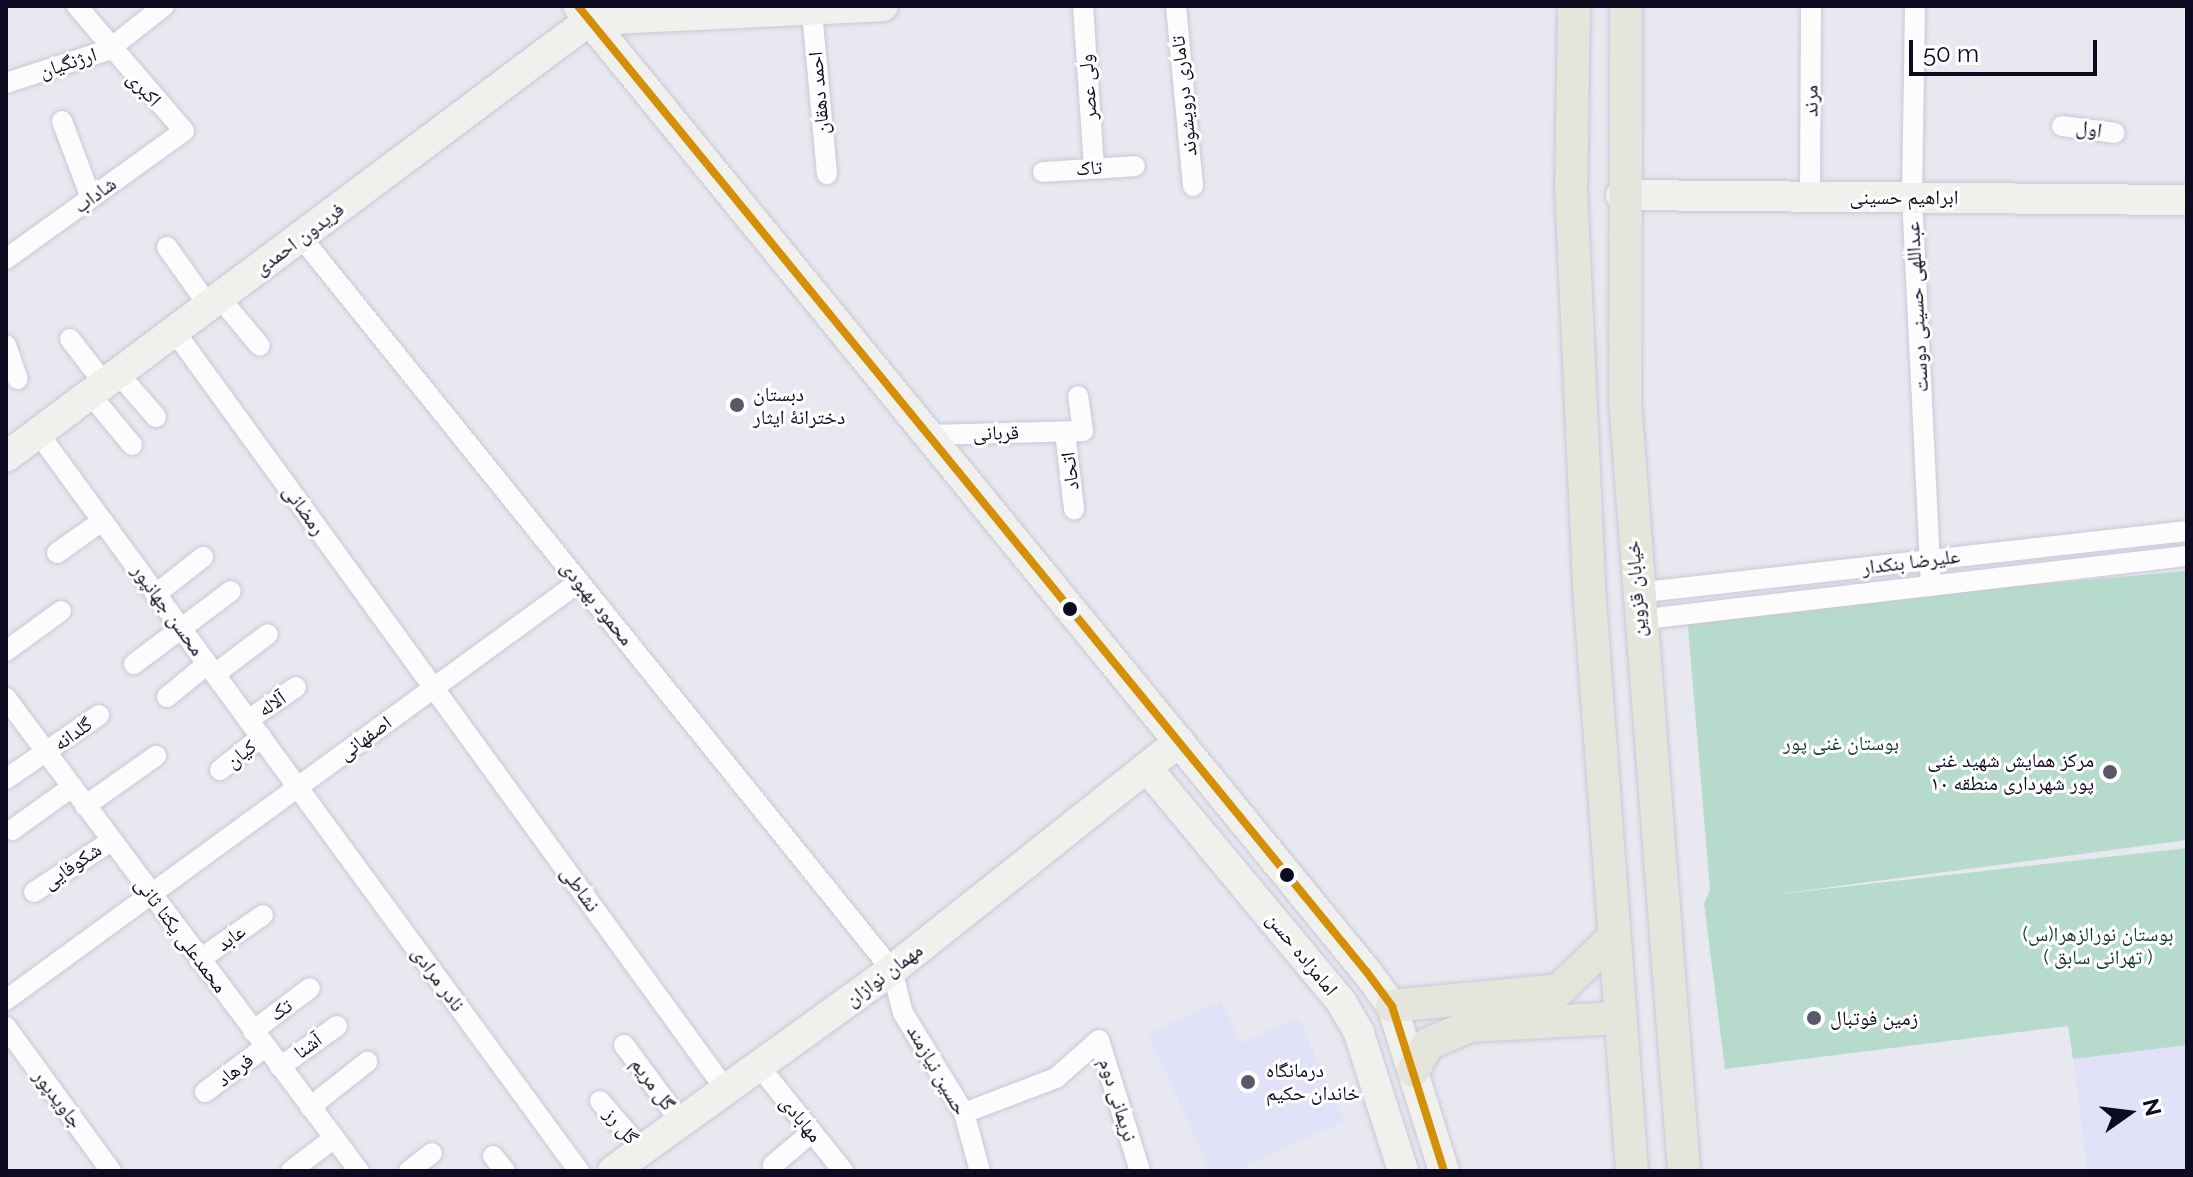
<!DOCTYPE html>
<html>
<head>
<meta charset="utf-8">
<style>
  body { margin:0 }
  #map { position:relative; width:2193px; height:1177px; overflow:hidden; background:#e8e8f0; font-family:Raleway,"Noto Naskh Arabic",sans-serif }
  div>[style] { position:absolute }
  .built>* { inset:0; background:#e1e2f7 }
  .green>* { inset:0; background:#b6dbcd }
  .roads { filter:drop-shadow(0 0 2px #c7c8d8) drop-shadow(0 0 2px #c7c8d8) }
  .street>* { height:20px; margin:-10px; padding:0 10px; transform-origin:10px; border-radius:10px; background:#fcfcfd }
  .secondary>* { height:30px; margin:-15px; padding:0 15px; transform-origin:15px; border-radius:15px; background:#f0f0ed }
  .primary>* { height:32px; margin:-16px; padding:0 16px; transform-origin:16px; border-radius:16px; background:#e5e5dc }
  .bus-1>* { height:8px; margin:-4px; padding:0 4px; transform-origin:4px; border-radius:4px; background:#d48f05 }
  .dots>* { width:22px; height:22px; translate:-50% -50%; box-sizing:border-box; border:4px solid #fff; border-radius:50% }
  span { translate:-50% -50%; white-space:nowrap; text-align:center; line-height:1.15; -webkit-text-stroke:6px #fff; paint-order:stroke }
  .street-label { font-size:20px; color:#0c0b22 }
  .poi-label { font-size:20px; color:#0c0b22 }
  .left { translate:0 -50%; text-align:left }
  .right { translate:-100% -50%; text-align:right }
  .park-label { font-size:20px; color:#103928 }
  .frame { position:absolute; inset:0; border:8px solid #0c0b22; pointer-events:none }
  .north { position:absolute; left:2089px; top:1073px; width:80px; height:80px; -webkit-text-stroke:6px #fff; paint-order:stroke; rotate:76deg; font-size:22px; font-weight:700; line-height:32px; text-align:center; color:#0c0b22 }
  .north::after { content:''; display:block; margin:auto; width:28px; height:36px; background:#0c0b22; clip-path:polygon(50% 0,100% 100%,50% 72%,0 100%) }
  .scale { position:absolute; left:1909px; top:40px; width:188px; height:36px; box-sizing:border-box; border:4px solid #0c0b22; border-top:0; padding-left:10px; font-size:24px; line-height:28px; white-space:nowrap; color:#0c0b22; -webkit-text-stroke:6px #fff; paint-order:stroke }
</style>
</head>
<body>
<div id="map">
  <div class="built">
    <div style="clip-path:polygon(1221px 1000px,1241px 1043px,1298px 1017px,1345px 1121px,1235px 1171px,1210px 1171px,1148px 1034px)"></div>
    <div style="clip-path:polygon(2187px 1045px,2187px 1171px,2087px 1171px,2073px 1059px)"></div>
  </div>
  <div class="green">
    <div style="clip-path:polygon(2187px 571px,2187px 840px,1771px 895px,2187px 848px,2187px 1045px,2073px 1059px,2068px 1026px,1725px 1069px,1704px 904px,1710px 890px,1687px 615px)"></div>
  </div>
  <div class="roads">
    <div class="street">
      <div style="left:1083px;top:6px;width:162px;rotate:86.1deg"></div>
      <div style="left:1176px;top:6px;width:181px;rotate:84.6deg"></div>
      <div style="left:1915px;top:6px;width:191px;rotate:90.9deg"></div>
      <div style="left:1912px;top:197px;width:388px;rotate:87.2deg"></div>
      <div style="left:812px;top:12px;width:163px;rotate:84.7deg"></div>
      <div style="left:6px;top:83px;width:107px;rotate:-17.9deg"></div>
      <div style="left:108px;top:50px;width:71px;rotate:-38.2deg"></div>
      <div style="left:62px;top:121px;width:82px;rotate:69.4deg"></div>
      <div style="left:2062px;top:126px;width:53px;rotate:7.5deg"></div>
      <div style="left:1043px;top:172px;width:92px;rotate:-3.7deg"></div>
      <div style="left:1810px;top:196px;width:190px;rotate:-89.7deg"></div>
      <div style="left:301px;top:237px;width:942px;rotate:51.12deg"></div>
      <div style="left:892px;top:970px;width:44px;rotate:75.7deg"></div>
      <div style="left:903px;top:1013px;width:117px;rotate:58.6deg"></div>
      <div style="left:964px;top:1113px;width:60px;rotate:74.6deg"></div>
      <div style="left:167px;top:247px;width:72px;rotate:54.6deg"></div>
      <div style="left:6px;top:259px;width:219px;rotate:-35.7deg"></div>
      <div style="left:184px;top:131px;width:165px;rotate:-130.6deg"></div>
      <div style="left:220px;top:298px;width:62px;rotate:50.2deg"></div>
      <div style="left:175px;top:332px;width:937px;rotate:53.99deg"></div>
      <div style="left:70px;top:339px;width:56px;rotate:52.3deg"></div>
      <div style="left:6px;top:345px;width:36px;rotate:71deg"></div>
      <div style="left:118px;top:373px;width:58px;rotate:49.2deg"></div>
      <div style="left:90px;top:394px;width:66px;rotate:50.5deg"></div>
      <div style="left:1065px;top:432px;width:78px;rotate:83.3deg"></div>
      <div style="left:38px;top:433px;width:915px;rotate:53.76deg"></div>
      <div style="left:928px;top:435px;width:155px;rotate:-1.5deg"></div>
      <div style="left:1083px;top:431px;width:35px;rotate:-98deg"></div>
      <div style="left:57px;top:553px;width:55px;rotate:-35.4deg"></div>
      <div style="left:1636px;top:593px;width:554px;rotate:-6.42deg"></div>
      <div style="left:156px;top:594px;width:60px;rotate:-38.2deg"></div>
      <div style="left:1637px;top:620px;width:554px;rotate:-6.64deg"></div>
      <div style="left:6px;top:651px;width:68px;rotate:-36deg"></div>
      <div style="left:134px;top:664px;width:121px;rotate:-37deg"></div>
      <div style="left:215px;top:674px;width:66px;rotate:-37deg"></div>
      <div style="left:167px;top:697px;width:52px;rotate:-39.5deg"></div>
      <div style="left:6px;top:698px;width:590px;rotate:53.27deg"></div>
      <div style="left:248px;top:720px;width:58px;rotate:-34.5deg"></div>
      <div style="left:220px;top:770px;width:53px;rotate:-38.8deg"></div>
      <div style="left:6px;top:779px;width:113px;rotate:-34.5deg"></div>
      <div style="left:85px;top:806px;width:87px;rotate:-35.2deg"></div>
      <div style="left:12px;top:830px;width:74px;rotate:-35.6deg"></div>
      <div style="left:34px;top:892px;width:92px;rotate:-33.5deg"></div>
      <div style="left:199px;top:960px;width:78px;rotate:-35.1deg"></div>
      <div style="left:6px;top:1000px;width:709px;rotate:-36.11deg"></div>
      <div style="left:6px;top:1027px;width:178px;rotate:53.9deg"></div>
      <div style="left:253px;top:1031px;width:71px;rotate:-37deg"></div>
      <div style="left:624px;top:1045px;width:96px;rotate:53.5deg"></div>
      <div style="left:759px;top:1066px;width:134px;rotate:51.3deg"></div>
      <div style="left:280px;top:1067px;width:70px;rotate:-35.7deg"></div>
      <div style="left:205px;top:1092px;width:75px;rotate:-36.9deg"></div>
      <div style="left:600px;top:1101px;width:65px;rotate:49.4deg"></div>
      <div style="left:310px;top:1107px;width:73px;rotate:-38.3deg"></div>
      <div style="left:964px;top:1113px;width:98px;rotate:-20.8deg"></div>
      <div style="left:1056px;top:1078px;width:57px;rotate:-41.5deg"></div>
      <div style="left:1099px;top:1040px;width:137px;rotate:72.6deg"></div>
      <div style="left:493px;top:1156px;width:19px;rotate:51deg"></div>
      <div style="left:773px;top:1165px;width:51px;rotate:-40.2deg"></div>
      <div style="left:291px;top:1171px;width:54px;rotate:-37.5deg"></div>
      <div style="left:409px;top:1171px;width:29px;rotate:-38deg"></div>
    </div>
    <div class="secondary">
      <div style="left:578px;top:6px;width:1246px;rotate:50.77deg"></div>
      <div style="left:1366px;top:971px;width:44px;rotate:53.4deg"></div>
      <div style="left:1392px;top:1006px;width:173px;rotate:72.5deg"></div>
      <div style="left:1621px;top:195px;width:566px;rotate:0.51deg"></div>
      <div style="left:6px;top:457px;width:729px;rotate:-36.81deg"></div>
      <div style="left:590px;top:20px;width:293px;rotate:-2.7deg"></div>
      <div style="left:1147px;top:768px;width:305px;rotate:50.3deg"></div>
      <div style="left:1342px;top:1003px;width:34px;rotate:60deg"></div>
      <div style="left:1359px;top:1033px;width:145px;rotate:72.3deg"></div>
      <div style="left:613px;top:1171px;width:344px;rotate:-35.8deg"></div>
      <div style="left:892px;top:970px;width:367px;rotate:-38.5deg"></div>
    </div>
    <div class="primary">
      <div style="left:1574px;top:6px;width:181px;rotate:90.9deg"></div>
      <div style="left:1571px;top:187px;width:401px;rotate:87.4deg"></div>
      <div style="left:1589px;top:588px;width:585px;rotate:85.78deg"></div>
      <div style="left:1626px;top:6px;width:394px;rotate:90.1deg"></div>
      <div style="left:1625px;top:400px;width:773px;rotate:85.62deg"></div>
      <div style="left:1392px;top:1006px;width:168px;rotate:-5.5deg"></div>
      <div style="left:1559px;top:990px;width:75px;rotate:-43.9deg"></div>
      <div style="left:1413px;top:1071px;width:31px;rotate:-61deg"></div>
      <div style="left:1428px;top:1044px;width:46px;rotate:-23.2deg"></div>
      <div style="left:1470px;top:1026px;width:149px;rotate:-3.1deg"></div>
    </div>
  </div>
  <div class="bus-1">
    <div style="left:578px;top:6px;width:1246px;rotate:50.77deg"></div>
    <div style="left:1366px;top:971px;width:44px;rotate:53.4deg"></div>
    <div style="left:1392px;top:1006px;width:173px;rotate:72.5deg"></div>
  </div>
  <div class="dots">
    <div style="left:737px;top:405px;background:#59586a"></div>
    <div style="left:1070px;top:609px;background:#0c0b22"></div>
    <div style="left:2110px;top:772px;background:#59586a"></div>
    <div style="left:1287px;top:875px;background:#0c0b22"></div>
    <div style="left:1814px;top:1018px;background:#59586a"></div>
    <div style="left:1248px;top:1082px;background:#59586a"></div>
  </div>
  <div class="street-label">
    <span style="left:68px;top:63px;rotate:-18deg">ارژنگیان</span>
    <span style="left:1088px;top:87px;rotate:-94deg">ولی عصر</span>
    <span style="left:144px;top:89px;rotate:47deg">اکبری</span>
    <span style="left:819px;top:93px;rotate:-95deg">احمد دهقان</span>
    <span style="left:1184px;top:96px;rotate:-96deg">تاماری درویشوند</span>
    <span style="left:1811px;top:101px;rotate:-90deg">مرند</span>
    <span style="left:2089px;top:129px;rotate:8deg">اول</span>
    <span style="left:1089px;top:168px;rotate:-4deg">تاک</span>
    <span style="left:95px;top:195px;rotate:-36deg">شاداب</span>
    <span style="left:1904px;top:197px">ابراهیم حسینی</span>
    <span style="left:299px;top:239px;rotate:-37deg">فریدون احمدی</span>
    <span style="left:1917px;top:307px;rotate:-93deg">عبداللهی حسینی دوست</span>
    <span style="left:996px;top:433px;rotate:-1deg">قربانی</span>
    <span style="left:1070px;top:471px;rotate:-97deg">اتحاد</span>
    <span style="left:304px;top:510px;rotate:54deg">رمضانی</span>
    <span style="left:1911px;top:562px;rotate:-7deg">علیرضا بنکدار</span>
    <span style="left:1636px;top:589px;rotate:-94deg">خیابان قزوین</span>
    <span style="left:597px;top:603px;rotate:51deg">محمود بهبودی</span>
    <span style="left:168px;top:610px;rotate:54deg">محسن جهانپور</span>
    <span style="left:272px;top:704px;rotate:-34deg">آلاله</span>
    <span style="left:73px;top:734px;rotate:-35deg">گلدانه</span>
    <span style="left:365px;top:738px;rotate:-36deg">اصفهانی</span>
    <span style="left:241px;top:754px;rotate:-38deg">کیان</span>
    <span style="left:72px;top:866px;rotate:-34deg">شکوفایی</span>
    <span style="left:580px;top:889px;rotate:54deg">نشاطی</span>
    <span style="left:181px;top:935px;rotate:53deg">محمدعلی یکتا ثانی</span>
    <span style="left:231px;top:938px;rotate:-36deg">عابد</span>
    <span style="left:1302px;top:954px;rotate:51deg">امامزاده حسن</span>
    <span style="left:884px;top:975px;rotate:-37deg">مهمان نوازان</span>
    <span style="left:438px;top:979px;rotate:54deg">نادر مرادی</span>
    <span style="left:281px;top:1010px;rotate:-36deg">تک</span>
    <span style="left:308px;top:1046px;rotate:-36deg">آشنا</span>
    <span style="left:235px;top:1070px;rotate:-38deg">فرهاد</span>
    <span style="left:937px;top:1070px;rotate:60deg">حسین نیازمند</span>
    <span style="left:653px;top:1084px;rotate:54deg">گل مریم</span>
    <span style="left:58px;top:1099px;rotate:53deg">جاویدپور</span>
    <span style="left:1118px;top:1100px;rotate:73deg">نریمانی دوم</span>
    <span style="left:801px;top:1119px;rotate:51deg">مهابادی</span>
    <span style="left:621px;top:1126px;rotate:50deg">گل رز</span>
  </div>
  <div class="poi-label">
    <span class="left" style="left:753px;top:406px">دبستان<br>دخترانهٔ ایثار</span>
    <span class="right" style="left:2094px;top:772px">مرکز همایش شهید غنی<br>پور شهرداری منطقه ۱۰</span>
    <span class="left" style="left:1830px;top:1018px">زمین فوتبال</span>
    <span class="left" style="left:1266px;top:1082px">درمانگاه<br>خاندان حکیم</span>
  </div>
  <div class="park-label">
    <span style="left:1841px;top:743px">بوستان غنی پور</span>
    <span style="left:2098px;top:946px">بوستان نورالزهرا(س)<br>( تهرانی سابق )</span>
  </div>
  <div class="frame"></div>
  <div class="north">N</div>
  <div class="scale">50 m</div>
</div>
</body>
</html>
